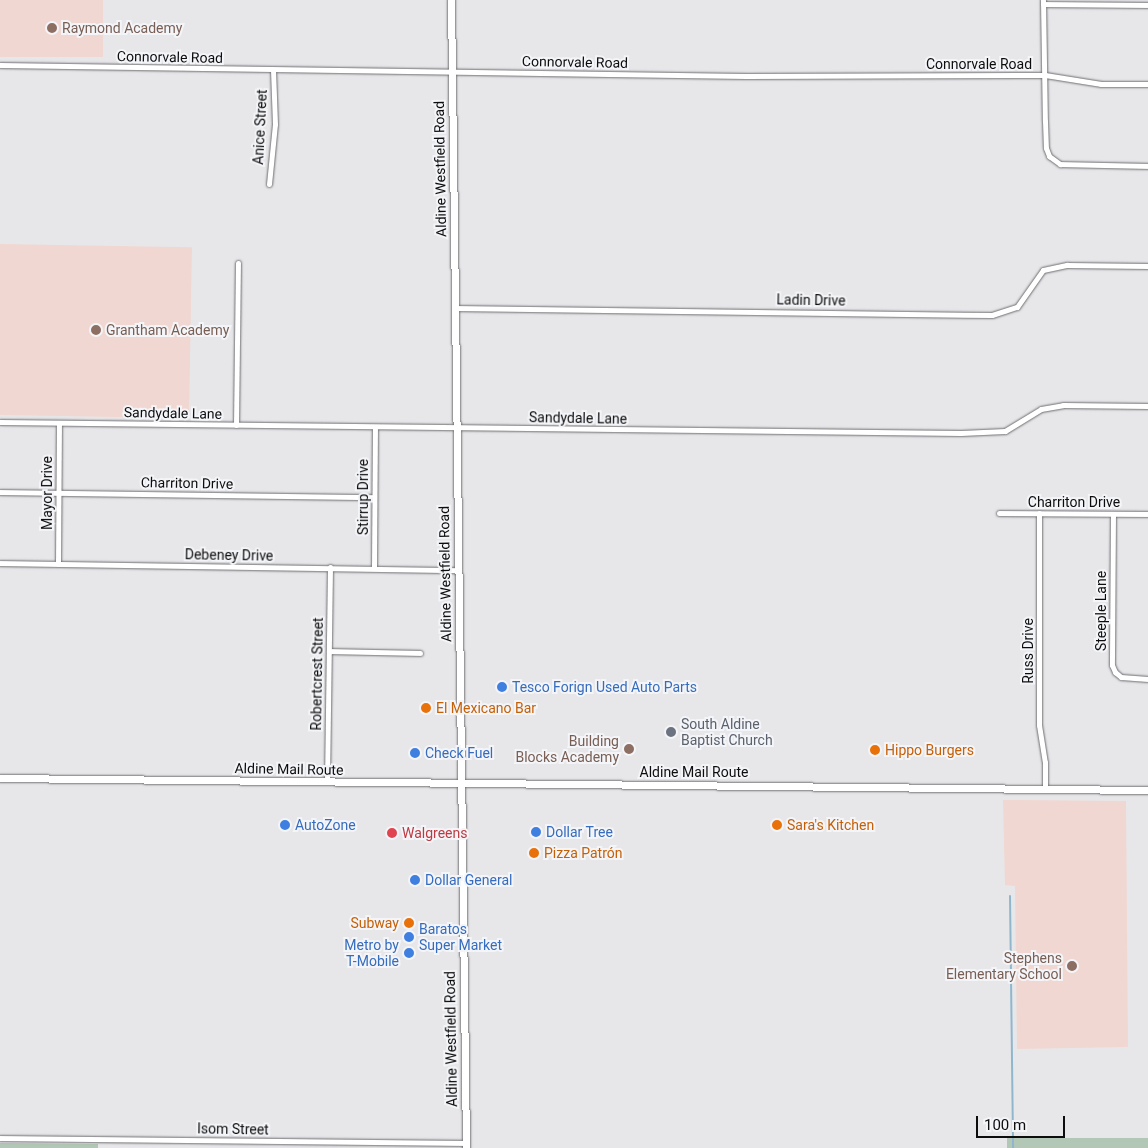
<!DOCTYPE html>
<html>
<head>
<meta charset="utf-8">
<style>
  body { margin:0 }
  #map { position:relative; width:1148px; height:1148px; overflow:hidden; background:#e7e7ea; font-family:Roboto,sans-serif }
  div>[style] { position:absolute }
  .education>* { inset:0; background:#f1d7d1; transform-origin:0 0 }
  .green>* { inset:0; background:#b3c7b6; transform-origin:0 0 }
  .stream>* { height:2px; margin:-1px; padding:0 1px; transform-origin:1px; border-radius:1px; background:#90b6cc }
  .roads { filter:drop-shadow(0 0 1px #6e6e71) drop-shadow(0 0 1px #6e6e71) }
  .minor>* { height:5px; margin:-2.5px; padding:0 2.5px; transform-origin:2.5px; border-radius:2.5px; background:#fff }
  .secondary>* { height:7px; margin:-3.5px; padding:0 3.5px; transform-origin:3.5px; border-radius:3.5px; background:#fff }
  .dots>* { width:14px; height:14px; translate:-50% -50%; box-sizing:border-box; border:2px solid #f4f5f8; border-radius:50% }
  span { translate:-50% -50%; white-space:nowrap; text-align:center; line-height:1.15; -webkit-text-stroke:4px #f4f5f8; paint-order:stroke }
  .education-label { font-size:14px; color:#785e54 }
  .left { translate:0 -50%; text-align:left }
  .right { translate:-100% -50%; text-align:right }
  .street-label { font-size:14px; color:#0d0d0e }
  .shop-label { font-size:14px; color:#366cbe }
  .food-label { font-size:14px; color:#c56008 }
  .worship-label { font-size:14px; color:#5b616d }
  .health-label { font-size:14px; color:#be3a42 }
  .scale { position:absolute; left:976px; top:1116px; width:89px; height:22px; box-sizing:border-box; border:2px solid #0d0d0e; border-top:0; padding-left:6px; font-size:15px; line-height:18px; white-space:nowrap; color:#0d0d0e; -webkit-text-stroke:4px #f4f5f8; paint-order:stroke }
</style>
</head>
<body>
<div id="map">
  <div class="education">
    <div style="left:0;top:0;width:103px;height:57px"></div>
    <div style="left:0;top:244px;width:192px;height:171px;rotate:1deg"></div>
    <div style="clip-path:polygon(1003px 800px,1126px 801px,1128px 1047px,1017px 1049px,1015px 886px,1005px 885px)"></div>
  </div>
  <div class="green">
    <div style="left:1148px;top:1138px;width:10px;height:141px;rotate:90deg"></div>
    <div style="clip-path:polygon(0 1143px,98px 1144px,98px 1148px,0 1148px)"></div>
  </div>
  <div class="stream">
    <div style="left:1010px;top:896px;width:252px;rotate:89.3deg"></div>
  </div>
  <div class="roads">
    <div class="minor">
      <div style="left:1043px;top:0;width:121px;rotate:89.1deg"></div>
      <div style="left:1045px;top:121px;width:27px;rotate:88deg"></div>
      <div style="left:1046px;top:148px;width:9px;rotate:69deg"></div>
      <div style="left:1049px;top:156px;width:14px;rotate:36deg"></div>
      <div style="left:1060px;top:164px;width:88px;rotate:1.3deg"></div>
      <div style="left:1043px;top:4px;width:105px;rotate:0.5deg"></div>
      <div style="left:0;top:65px;width:746px;rotate:0.84deg"></div>
      <div style="left:746px;top:76px;width:299px;rotate:-0.2deg"></div>
      <div style="left:1045px;top:75px;width:57px;rotate:9.1deg"></div>
      <div style="left:1101px;top:84px;width:47px"></div>
      <div style="left:269px;top:184px;width:60px;rotate:-84.3deg"></div>
      <div style="left:275px;top:124px;width:54px;rotate:-92.1deg"></div>
      <div style="left:454px;top:308px;width:538px;rotate:0.75deg"></div>
      <div style="left:992px;top:315px;width:26px;rotate:-18deg"></div>
      <div style="left:1017px;top:307px;width:45px;rotate:-54.9deg"></div>
      <div style="left:1043px;top:270px;width:25px;rotate:-12deg"></div>
      <div style="left:1067px;top:265px;width:81px;rotate:0.7deg"></div>
      <div style="left:0;top:422px;width:961px;rotate:0.66deg"></div>
      <div style="left:961px;top:433px;width:44px;rotate:-2.6deg"></div>
      <div style="left:1005px;top:431px;width:42px;rotate:-31.4deg"></div>
      <div style="left:1041px;top:409px;width:22px;rotate:-10deg"></div>
      <div style="left:1063px;top:405px;width:85px;rotate:0.7deg"></div>
      <div style="left:236px;top:425px;width:162px;rotate:-89.3deg"></div>
      <div style="left:0;top:492px;width:374px;rotate:0.8deg"></div>
      <div style="left:999px;top:513px;width:149px;rotate:0.4deg"></div>
      <div style="left:1039px;top:513px;width:212px;rotate:90deg"></div>
      <div style="left:1039px;top:725px;width:37px;rotate:81deg"></div>
      <div style="left:1045px;top:762px;width:27px;rotate:90deg"></div>
      <div style="left:1113px;top:514px;width:151px;rotate:90.4deg"></div>
      <div style="left:1112px;top:665px;width:8px;rotate:67deg"></div>
      <div style="left:1115px;top:672px;width:8px;rotate:40deg"></div>
      <div style="left:1121px;top:677px;width:27px;rotate:4deg"></div>
      <div style="left:0;top:563px;width:458px;rotate:0.9deg"></div>
      <div style="left:58px;top:564px;width:141px;rotate:-89.6deg"></div>
      <div style="left:374px;top:567px;width:140px;rotate:-89.6deg"></div>
      <div style="left:329px;top:651px;width:91px;rotate:1.3deg"></div>
      <div style="left:327px;top:782px;width:215px;rotate:-89.2deg"></div>
      <div style="left:0;top:1138px;width:466px;rotate:0.6deg"></div>
    </div>
    <div class="secondary">
      <div style="left:451px;top:0;width:1148px;rotate:89.25deg"></div>
      <div style="left:0;top:778px;width:1148px;rotate:0.6deg"></div>
    </div>
  </div>
  <div class="dots">
    <div style="left:52px;top:28px;background:#8d6e63"></div>
    <div style="left:96px;top:330px;background:#8d6e63"></div>
    <div style="left:502px;top:687px;background:#3f7fe0"></div>
    <div style="left:426px;top:708px;background:#e8710a"></div>
    <div style="left:671px;top:732px;background:#6b7280"></div>
    <div style="left:629px;top:749px;background:#8d6e63"></div>
    <div style="left:875px;top:750px;background:#e8710a"></div>
    <div style="left:415px;top:753px;background:#3f7fe0"></div>
    <div style="left:285px;top:825px;background:#3f7fe0"></div>
    <div style="left:777px;top:825px;background:#e8710a"></div>
    <div style="left:536px;top:832px;background:#3f7fe0"></div>
    <div style="left:392px;top:833px;background:#e0444e"></div>
    <div style="left:534px;top:853px;background:#e8710a"></div>
    <div style="left:415px;top:880px;background:#3f7fe0"></div>
    <div style="left:409px;top:923px;background:#e8710a"></div>
    <div style="left:409px;top:937px;background:#3f7fe0"></div>
    <div style="left:409px;top:953px;background:#3f7fe0"></div>
    <div style="left:1072px;top:966px;background:#8d6e63"></div>
  </div>
  <div class="education-label">
    <span class="left" style="left:62px;top:28px">Raymond Academy</span>
    <span class="left" style="left:106px;top:330px">Grantham Academy</span>
    <span class="right" style="left:619px;top:749px">Building<br>Blocks Academy</span>
    <span class="right" style="left:1062px;top:966px">Stephens<br>Elementary School</span>
  </div>
  <div class="street-label">
    <span style="left:170px;top:57px;rotate:1deg">Connorvale Road</span>
    <span style="left:575px;top:62px;rotate:1deg">Connorvale Road</span>
    <span style="left:979px;top:64px">Connorvale Road</span>
    <span style="left:260px;top:127px;rotate:-87deg">Anice Street</span>
    <span style="left:440px;top:169px;rotate:-91deg">Aldine Westfield Road</span>
    <span style="left:811px;top:300px;rotate:1deg">Ladin Drive</span>
    <span style="left:173px;top:413px;rotate:1deg">Sandydale Lane</span>
    <span style="left:578px;top:418px;rotate:1deg">Sandydale Lane</span>
    <span style="left:187px;top:483px;rotate:1deg">Charriton Drive</span>
    <span style="left:47px;top:493px;rotate:-90deg">Mayor Drive</span>
    <span style="left:363px;top:497px;rotate:-90deg">Stirrup Drive</span>
    <span style="left:1074px;top:502px">Charriton Drive</span>
    <span style="left:229px;top:555px;rotate:1deg">Debeney Drive</span>
    <span style="left:445px;top:574px;rotate:-91deg">Aldine Westfield Road</span>
    <span style="left:1101px;top:611px;rotate:-90deg">Steeple Lane</span>
    <span style="left:1028px;top:651px;rotate:-90deg">Russ Drive</span>
    <span style="left:317px;top:674px;rotate:-89deg">Robertcrest Street</span>
    <span style="left:289px;top:769px;rotate:1deg">Aldine Mail Route</span>
    <span style="left:694px;top:772px">Aldine Mail Route</span>
    <span style="left:451px;top:1039px;rotate:-91deg">Aldine Westfield Road</span>
    <span style="left:233px;top:1129px;rotate:1deg">Isom Street</span>
  </div>
  <div class="shop-label">
    <span class="left" style="left:512px;top:687px">Tesco Forign Used Auto Parts</span>
    <span class="left" style="left:425px;top:753px">Check Fuel</span>
    <span class="left" style="left:295px;top:825px">AutoZone</span>
    <span class="left" style="left:546px;top:832px">Dollar Tree</span>
    <span class="left" style="left:425px;top:880px">Dollar General</span>
    <span class="left" style="left:419px;top:937px">Baratos<br>Super Market</span>
    <span class="right" style="left:399px;top:953px">Metro by<br>T-Mobile</span>
  </div>
  <div class="food-label">
    <span class="left" style="left:436px;top:708px">El Mexicano Bar</span>
    <span class="left" style="left:885px;top:750px">Hippo Burgers</span>
    <span class="left" style="left:787px;top:825px">Sara's Kitchen</span>
    <span class="left" style="left:544px;top:853px">Pizza Patrón</span>
    <span class="right" style="left:399px;top:923px">Subway</span>
  </div>
  <div class="worship-label">
    <span class="left" style="left:681px;top:732px">South Aldine<br>Baptist Church</span>
  </div>
  <div class="health-label">
    <span class="left" style="left:402px;top:833px">Walgreens</span>
  </div>
  <div class="scale">100 m</div>
</div>
</body>
</html>
